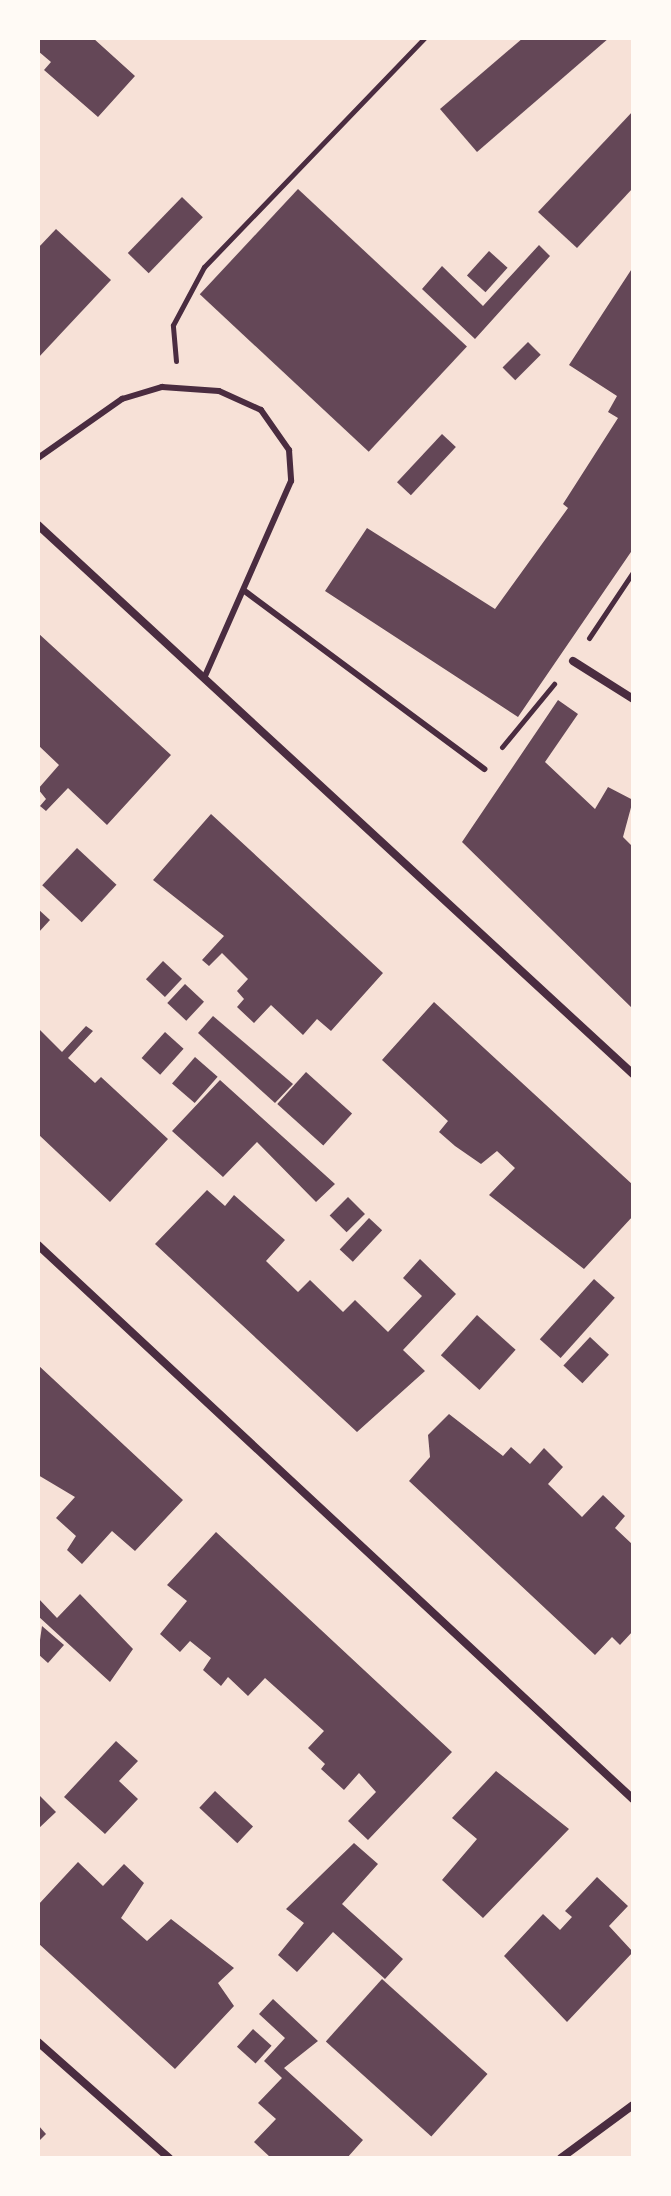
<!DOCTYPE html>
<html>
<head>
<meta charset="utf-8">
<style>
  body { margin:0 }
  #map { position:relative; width:671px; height:2196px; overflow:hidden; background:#f7e1d7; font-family:Rubik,sans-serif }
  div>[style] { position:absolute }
  .building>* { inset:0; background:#644757; transform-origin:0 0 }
  .path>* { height:5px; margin:-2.5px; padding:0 2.5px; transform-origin:2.5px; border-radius:2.5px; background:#4a2c40 }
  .service>* { height:6px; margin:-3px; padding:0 3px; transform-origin:3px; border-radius:3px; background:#4a2c40 }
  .minor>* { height:8px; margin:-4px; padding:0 4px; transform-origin:4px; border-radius:4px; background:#4a2c40 }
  span { translate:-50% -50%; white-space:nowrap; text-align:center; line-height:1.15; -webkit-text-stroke:7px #fffaf5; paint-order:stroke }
  .frame { position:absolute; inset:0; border:40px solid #fffaf5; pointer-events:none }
</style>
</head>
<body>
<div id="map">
  <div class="building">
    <div style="clip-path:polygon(68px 38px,93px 38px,135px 76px,98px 117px,44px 70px,51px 62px,38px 51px,38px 40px)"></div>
    <div style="clip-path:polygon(523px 38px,609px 38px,477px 152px,440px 109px)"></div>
    <div style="clip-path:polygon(633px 111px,633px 188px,577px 248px,538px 212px)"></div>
    <div style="left:298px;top:189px;width:231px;height:144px;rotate:43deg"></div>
    <div style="left:182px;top:197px;width:29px;height:78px;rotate:44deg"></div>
    <div style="clip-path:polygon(56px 229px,111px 280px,38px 358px,38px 248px)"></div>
    <div style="clip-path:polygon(539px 245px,550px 256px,475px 339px,422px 289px,442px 266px,483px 306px)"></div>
    <div style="left:489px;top:251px;width:25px;height:33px;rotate:42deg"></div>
    <div style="clip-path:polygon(633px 267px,633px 549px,518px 717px,325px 591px,367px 528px,495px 609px,568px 508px,563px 504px,618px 418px,608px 412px,617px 396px,569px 365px)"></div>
    <div style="left:528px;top:342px;width:18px;height:36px;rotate:45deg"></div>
    <div style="left:442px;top:434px;width:19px;height:66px;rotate:43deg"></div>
    <div style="clip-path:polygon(38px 633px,171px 755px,107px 825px,68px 788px,46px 811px,40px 806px,46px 799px,38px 789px,59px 765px,38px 745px)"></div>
    <div style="clip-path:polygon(558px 700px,578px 714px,545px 762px,595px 809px,608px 787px,633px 800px,623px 837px,633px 847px,633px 1009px,462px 842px)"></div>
    <div style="clip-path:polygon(211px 814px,383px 973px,331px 1031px,317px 1019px,303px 1035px,271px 1005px,254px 1023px,237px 1007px,244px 999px,237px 991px,248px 979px,222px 953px,209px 966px,202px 960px,224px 936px,153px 880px)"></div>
    <div style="left:77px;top:848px;width:54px;height:51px;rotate:43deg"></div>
    <div style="clip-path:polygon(38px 909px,50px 920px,38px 933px)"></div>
    <div style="left:163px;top:961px;width:26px;height:25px;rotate:43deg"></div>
    <div style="left:185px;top:984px;width:26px;height:26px;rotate:43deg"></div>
    <div style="clip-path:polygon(434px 1002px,633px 1185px,633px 1216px,584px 1269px,489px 1195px,515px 1168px,497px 1151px,481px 1164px,455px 1146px,439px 1132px,448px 1121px,382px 1060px)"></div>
    <div style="clip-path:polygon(213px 1016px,293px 1084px,275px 1103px,198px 1033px)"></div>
    <div style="clip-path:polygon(86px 1026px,93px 1031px,68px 1058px,95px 1083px,101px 1077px,168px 1139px,110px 1202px,38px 1134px,38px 1028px,62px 1052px)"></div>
    <div style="left:165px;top:1032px;width:25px;height:35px;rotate:42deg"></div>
    <div style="left:195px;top:1057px;width:30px;height:35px;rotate:41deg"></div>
    <div style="left:306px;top:1072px;width:62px;height:43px;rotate:42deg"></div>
    <div style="clip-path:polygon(220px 1080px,335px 1184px,316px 1202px,257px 1142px,223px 1177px,172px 1131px)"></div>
    <div style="clip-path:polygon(207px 1190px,225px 1206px,234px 1195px,285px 1240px,266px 1261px,298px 1292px,310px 1280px,343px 1312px,355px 1300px,388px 1332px,422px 1296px,403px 1278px,420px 1259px,456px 1294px,403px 1350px,425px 1371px,357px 1432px,155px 1244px)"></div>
    <div style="left:348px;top:1197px;width:24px;height:26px;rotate:45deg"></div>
    <div style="left:369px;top:1218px;width:18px;height:43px;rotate:43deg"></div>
    <div style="left:594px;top:1279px;width:28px;height:81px;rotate:42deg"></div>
    <div style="left:477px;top:1315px;width:52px;height:54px;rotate:42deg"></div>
    <div style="left:590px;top:1337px;width:26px;height:39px;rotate:43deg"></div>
    <div style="clip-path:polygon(38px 1365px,183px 1500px,135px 1551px,112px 1531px,82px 1564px,67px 1550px,76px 1536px,56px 1518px,75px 1497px,38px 1475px)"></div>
    <div style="clip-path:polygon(449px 1414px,503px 1456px,511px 1447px,530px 1464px,544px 1448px,563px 1467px,548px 1484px,582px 1517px,603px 1495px,625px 1516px,615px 1528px,633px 1545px,633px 1631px,620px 1645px,612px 1637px,595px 1655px,409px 1481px,430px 1457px,428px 1435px)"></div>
    <div style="clip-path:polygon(216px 1532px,452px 1752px,368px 1840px,348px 1821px,376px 1792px,359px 1773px,344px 1790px,321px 1769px,325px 1764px,308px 1748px,324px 1731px,265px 1678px,248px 1696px,228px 1677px,221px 1686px,203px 1670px,211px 1658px,190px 1641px,180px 1652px,160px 1634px,187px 1601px,167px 1585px)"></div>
    <div style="clip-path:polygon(80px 1594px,133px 1649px,110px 1682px,38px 1616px,38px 1598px,57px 1618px)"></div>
    <div style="clip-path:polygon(42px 1626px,64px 1645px,48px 1663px,38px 1654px)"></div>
    <div style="clip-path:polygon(116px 1741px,138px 1761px,119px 1781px,138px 1799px,105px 1834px,64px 1797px)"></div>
    <div style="clip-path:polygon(496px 1771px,569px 1829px,483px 1918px,442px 1880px,477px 1839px,452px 1818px)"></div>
    <div style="left:215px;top:1791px;width:52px;height:23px;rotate:43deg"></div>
    <div style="clip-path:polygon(38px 1794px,56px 1812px,38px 1829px)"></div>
    <div style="clip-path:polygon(354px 1843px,378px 1864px,342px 1904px,403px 1959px,385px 1979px,333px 1932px,297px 1972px,278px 1955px,304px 1923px,286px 1909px)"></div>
    <div style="clip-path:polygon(78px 1862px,103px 1886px,124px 1864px,144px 1883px,121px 1918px,147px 1941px,171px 1919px,234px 1968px,218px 1983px,234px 2006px,175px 2069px,38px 1943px,38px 1905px)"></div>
    <div style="clip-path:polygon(597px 1877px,628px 1906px,609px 1926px,633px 1952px,567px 2022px,504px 1956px,543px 1914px,560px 1930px,572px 1917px,565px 1911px)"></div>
    <div style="left:382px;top:1979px;width:142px;height:84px;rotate:42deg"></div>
    <div style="clip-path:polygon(273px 1999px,318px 2041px,284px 2068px,363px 2140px,347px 2158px,271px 2158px,254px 2142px,276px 2119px,258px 2103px,282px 2078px,264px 2061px,285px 2038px,259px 2014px)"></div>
    <div style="left:253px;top:2029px;width:25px;height:24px;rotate:42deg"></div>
    <div style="clip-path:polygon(38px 2125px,46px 2134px,38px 2142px)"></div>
  </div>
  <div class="path">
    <div style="left:176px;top:361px;width:36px;rotate:-95deg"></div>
    <div style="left:173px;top:325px;width:66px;rotate:-61.9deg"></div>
    <div style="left:204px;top:267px;width:318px;rotate:-46.1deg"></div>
    <div style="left:589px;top:638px;width:79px;rotate:-56.3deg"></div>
    <div style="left:502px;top:747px;width:82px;rotate:-50.5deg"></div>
  </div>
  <div class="service">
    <div style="left:38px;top:458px;width:103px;rotate:-35.1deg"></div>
    <div style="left:122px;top:399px;width:42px;rotate:-16.7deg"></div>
    <div style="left:162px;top:387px;width:57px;rotate:4deg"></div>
    <div style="left:219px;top:391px;width:46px;rotate:24.3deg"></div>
    <div style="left:261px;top:410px;width:49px;rotate:55deg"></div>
    <div style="left:289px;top:450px;width:31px;rotate:86deg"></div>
    <div style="left:291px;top:481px;width:215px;rotate:113.8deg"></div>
    <div style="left:246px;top:592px;width:297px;rotate:36.6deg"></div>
  </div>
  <div class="minor">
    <div style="left:38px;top:525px;width:810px;rotate:42.7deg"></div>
    <div style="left:573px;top:661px;width:71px;rotate:32.3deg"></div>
    <div style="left:38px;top:1245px;width:813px;rotate:42.96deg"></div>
    <div style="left:38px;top:2042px;width:175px;rotate:41.5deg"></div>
    <div style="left:561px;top:2158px;width:89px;rotate:-36.4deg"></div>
  </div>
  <div class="frame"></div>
</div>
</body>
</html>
